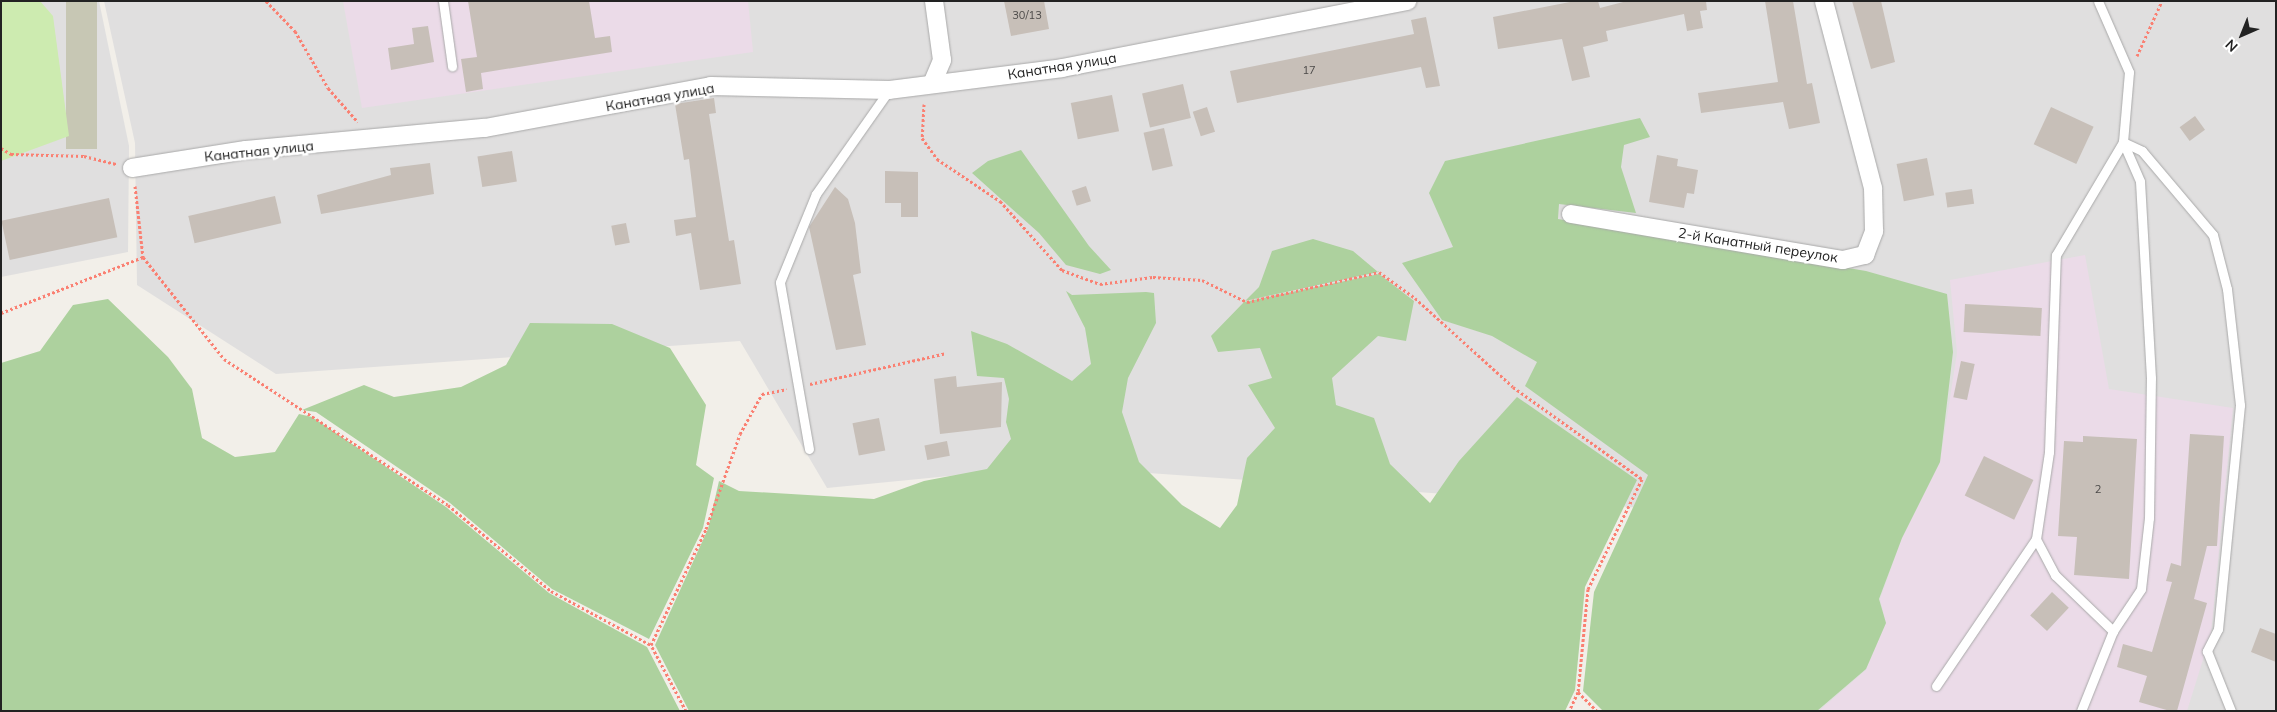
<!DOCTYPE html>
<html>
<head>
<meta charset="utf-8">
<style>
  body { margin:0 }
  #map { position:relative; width:2277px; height:712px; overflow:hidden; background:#f2efe9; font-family:Mulish,sans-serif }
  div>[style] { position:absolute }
  .residential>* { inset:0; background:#e0dfdf }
  .industrial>* { inset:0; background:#ebdbe8 }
  .construction>* { inset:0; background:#c7c7b4; transform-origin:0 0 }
  .grass>* { inset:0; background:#cdebb0 }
  .forest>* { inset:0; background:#add19e }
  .building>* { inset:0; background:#c7bfb8; transform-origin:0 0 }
  .path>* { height:3px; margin-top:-1.5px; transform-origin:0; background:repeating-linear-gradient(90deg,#fa8072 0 2.5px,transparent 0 5px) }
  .roads { filter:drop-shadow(0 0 1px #a9a9a9) drop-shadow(0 0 1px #a9a9a9) }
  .lane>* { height:9px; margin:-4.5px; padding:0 4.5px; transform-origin:4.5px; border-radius:4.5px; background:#fff }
  .street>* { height:18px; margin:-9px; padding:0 9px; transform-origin:9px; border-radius:9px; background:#fff }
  span { translate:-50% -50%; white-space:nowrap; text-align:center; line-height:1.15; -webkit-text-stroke:5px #fff; paint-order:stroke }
  .number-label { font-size:11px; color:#4b4948 }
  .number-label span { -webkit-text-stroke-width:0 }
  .street-label { font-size:14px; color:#222 }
  .frame { position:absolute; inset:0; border:2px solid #222; pointer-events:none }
  .north { position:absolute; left:2217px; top:10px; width:50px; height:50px; -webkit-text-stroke:4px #fff; paint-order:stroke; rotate:224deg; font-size:14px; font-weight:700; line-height:20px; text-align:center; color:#222 }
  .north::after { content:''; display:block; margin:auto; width:18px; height:22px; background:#222; clip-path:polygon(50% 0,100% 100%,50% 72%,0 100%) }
</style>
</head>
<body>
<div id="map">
  <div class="residential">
    <div style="clip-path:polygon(1px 1px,99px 1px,129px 146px,128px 252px,1px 277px)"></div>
    <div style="clip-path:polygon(104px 1px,2276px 1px,2276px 711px,1695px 711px,1741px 515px,1050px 466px,827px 488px,740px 341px,276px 374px,137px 285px,135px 143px)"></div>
  </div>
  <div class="industrial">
    <div style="clip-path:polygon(343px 1px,748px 1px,753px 52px,362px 108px)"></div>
    <div style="clip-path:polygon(2085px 255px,2109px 389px,2233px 408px,2211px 634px,2187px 711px,1819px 711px,1866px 670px,1886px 623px,1880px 599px,1902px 538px,1940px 462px,1957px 353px,1950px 280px)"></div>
  </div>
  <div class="construction">
    <div style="left:66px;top:1px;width:31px;height:148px"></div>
  </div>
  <div class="grass">
    <div style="clip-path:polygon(1px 1px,40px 1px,53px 16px,69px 136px,1px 161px)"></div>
  </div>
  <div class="forest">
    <div style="clip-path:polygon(1640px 118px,1650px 137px,1624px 145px,1621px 167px,1636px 213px,1559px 204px,1558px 219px,1866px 271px,1947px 294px,1953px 352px,1940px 462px,1902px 538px,1879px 599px,1886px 623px,1866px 669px,1817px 711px,1603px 711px,1583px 691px,1594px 592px,1648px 475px,1525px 386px,1537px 362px,1492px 336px,1442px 320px,1402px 263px,1453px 247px,1429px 193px,1445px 161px)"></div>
    <div style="clip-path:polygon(1021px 150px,1089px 246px,1111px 270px,1100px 274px,1066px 265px,1039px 233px,972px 173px,988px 161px)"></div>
    <div style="clip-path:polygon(1313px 239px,1353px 251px,1378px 272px,1245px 301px,1259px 287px,1272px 251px)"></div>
    <div style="clip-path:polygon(1379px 274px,1414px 301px,1406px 341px,1378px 336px,1332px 378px,1336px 405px,1374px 418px,1390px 464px,1430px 503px,1459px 461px,1517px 397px,1637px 480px,1585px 587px,1575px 690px,1565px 711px,689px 711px,655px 645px,708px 529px,719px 481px,739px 491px,874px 499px,924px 481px,987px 469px,1011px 439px,1006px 422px,1009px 399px,1004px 378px,977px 376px,971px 331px,1007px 344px,1072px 381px,1091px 364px,1085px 328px,1066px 291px,1072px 295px,1146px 292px,1154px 293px,1156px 323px,1128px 378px,1122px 412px,1139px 462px,1182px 505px,1220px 528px,1237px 505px,1247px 458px,1275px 428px,1248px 385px,1272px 378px,1260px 348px,1218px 352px,1211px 336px,1244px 302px)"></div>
    <div style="clip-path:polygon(108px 299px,168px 357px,192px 389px,202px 438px,235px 457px,275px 452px,299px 414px,312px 417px,446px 507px,549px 593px,647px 647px,680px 711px,1px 711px,1px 363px,40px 351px,73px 305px)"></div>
    <div style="clip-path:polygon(530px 323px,612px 324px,670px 348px,706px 405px,696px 465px,714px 478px,703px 528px,649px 639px,552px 589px,450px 503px,316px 412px,302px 410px,364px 385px,394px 397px,461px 387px,506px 365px)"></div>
  </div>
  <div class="building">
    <div style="clip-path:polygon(468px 1px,589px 1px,595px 38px,610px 36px,612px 52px,481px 73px,483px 89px,466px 92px,461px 59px,477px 57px)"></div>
    <div style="clip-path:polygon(1004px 1px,1044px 1px,1049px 29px,1011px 36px)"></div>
    <div style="clip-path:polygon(1575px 1px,1598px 1px,1600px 8px,1627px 1px,1706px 1px,1707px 10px,1700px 11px,1703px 28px,1687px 31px,1684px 14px,1606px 31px,1608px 41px,1583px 47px,1590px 77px,1572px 81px,1562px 39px,1498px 49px,1493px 17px)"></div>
    <div style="clip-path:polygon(1765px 1px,1793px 1px,1807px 84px,1812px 83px,1820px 123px,1789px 129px,1783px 102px,1701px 113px,1698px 93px,1778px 82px)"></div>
    <div style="clip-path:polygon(1852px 1px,1881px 1px,1895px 62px,1871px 69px)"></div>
    <div style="clip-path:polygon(1426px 17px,1440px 86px,1426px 88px,1421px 67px,1237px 103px,1230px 71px,1414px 34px,1411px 20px)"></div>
    <div style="clip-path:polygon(428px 26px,434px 62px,391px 70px,388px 48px,414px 44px,412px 28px)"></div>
    <div style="left:1183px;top:84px;width:35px;height:42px;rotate:77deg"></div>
    <div style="left:1112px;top:95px;width:37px;height:42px;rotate:79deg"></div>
    <div style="clip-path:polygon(714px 98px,716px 113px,709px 114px,729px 241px,734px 240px,741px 284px,700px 290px,691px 233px,676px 236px,674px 220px,696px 217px,689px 159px,684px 160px,675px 104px)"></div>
    <div style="left:1207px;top:107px;width:26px;height:15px;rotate:72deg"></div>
    <div style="left:2051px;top:107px;width:47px;height:41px;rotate:25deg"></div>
    <div style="left:2195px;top:116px;width:17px;height:19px;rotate:54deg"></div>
    <div style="left:1164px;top:128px;width:39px;height:21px;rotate:77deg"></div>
    <div style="left:512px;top:151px;width:31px;height:35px;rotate:81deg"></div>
    <div style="clip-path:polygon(1657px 155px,1678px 159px,1677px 166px,1698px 170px,1694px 194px,1687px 193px,1684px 208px,1649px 202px)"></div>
    <div style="left:1927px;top:158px;width:38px;height:31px;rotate:79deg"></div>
    <div style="clip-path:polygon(430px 163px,434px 194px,321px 214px,317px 195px,391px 175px,390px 168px)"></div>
    <div style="clip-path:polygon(885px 171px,918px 172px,918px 217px,901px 217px,901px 203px,885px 203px)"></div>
    <div style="left:1086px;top:186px;width:16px;height:15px;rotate:72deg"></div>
    <div style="clip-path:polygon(835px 187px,848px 199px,855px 223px,861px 273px,853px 275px,866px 345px,836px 350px,809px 227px)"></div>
    <div style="left:1972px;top:189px;width:15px;height:27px;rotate:82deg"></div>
    <div style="left:275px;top:196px;width:28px;height:89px;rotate:77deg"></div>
    <div style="left:109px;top:198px;width:40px;height:110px;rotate:78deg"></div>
    <div style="left:626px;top:223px;width:20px;height:15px;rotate:79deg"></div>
    <div style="left:1965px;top:304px;width:77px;height:28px;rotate:3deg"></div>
    <div style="left:1961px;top:361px;width:14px;height:37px;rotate:12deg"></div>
    <div style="clip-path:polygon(956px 376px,957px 387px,1002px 382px,1001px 427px,940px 434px,934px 379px)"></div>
    <div style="left:879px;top:418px;width:33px;height:27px;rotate:79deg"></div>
    <div style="clip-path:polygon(2190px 434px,2224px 436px,2217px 546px,2207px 546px,2194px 599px,2207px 603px,2177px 711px,2170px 711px,2139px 702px,2147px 676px,2117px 667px,2123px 644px,2152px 652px,2172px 582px,2166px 581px,2171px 563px,2181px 566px)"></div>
    <div style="clip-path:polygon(2083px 436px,2137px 439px,2129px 579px,2074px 575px,2077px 537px,2058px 536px,2064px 441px,2083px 442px)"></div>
    <div style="left:947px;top:441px;width:15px;height:23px;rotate:79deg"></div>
    <div style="left:1984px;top:456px;width:55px;height:44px;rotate:26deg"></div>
    <div style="left:2052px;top:592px;width:23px;height:32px;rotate:43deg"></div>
    <div style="clip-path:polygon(2260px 628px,2276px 634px,2276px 662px,2251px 652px)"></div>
  </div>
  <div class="path">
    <div style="left:266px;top:1px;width:42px;rotate:46deg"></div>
    <div style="left:295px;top:31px;width:66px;rotate:59.9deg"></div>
    <div style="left:328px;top:88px;width:45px;rotate:48.6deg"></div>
    <div style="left:2137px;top:56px;width:60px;rotate:-65.6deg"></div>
    <div style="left:924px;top:104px;width:34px;rotate:93deg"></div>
    <div style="left:922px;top:138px;width:26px;rotate:54deg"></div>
    <div style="left:937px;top:159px;width:76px;rotate:33.7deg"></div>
    <div style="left:1000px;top:201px;width:93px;rotate:48.1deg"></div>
    <div style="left:1062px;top:270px;width:40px;rotate:20.2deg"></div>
    <div style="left:1100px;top:284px;width:53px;rotate:-7.5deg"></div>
    <div style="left:1153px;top:277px;width:49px;rotate:3.5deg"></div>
    <div style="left:1202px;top:280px;width:50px;rotate:26.1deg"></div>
    <div style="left:1247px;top:302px;width:135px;rotate:-12.8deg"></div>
    <div style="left:1379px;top:272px;width:44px;rotate:35.8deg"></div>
    <div style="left:1415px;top:298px;width:132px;rotate:42.2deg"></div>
    <div style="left:1513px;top:387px;width:158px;rotate:35.5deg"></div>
    <div style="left:1642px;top:479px;width:123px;rotate:116.1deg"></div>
    <div style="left:1588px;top:589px;width:103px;rotate:95.5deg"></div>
    <div style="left:1578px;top:692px;width:21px;rotate:115deg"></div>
    <div style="left:1px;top:148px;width:12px;rotate:31deg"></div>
    <div style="left:11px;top:154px;width:73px;rotate:1.6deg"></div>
    <div style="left:84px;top:156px;width:34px;rotate:14deg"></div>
    <div style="left:135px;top:186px;width:71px;rotate:83.6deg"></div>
    <div style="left:143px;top:257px;width:130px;rotate:51.5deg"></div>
    <div style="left:224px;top:359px;width:267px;rotate:33.1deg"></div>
    <div style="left:448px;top:505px;width:134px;rotate:39.9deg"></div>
    <div style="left:551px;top:591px;width:114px;rotate:28.4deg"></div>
    <div style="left:1px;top:313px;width:153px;rotate:-21.5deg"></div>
    <div style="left:810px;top:384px;width:139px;rotate:-12.8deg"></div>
    <div style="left:1578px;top:692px;width:27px;rotate:45deg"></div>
    <div style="left:686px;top:711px;width:75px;rotate:-117.9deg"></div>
    <div style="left:651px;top:645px;width:128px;rotate:-64.6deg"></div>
    <div style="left:706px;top:529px;width:101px;rotate:-70.3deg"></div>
    <div style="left:740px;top:434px;width:46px;rotate:-61.2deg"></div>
    <div style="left:762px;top:394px;width:25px;rotate:-11deg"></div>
  </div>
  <div class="roads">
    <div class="lane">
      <div style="left:443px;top:1px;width:66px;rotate:82.1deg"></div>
      <div style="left:2123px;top:142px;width:21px;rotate:25deg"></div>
      <div style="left:2142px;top:151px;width:110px;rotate:49.8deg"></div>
      <div style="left:2213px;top:235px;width:56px;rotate:75.5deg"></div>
      <div style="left:2227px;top:289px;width:117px;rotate:83.6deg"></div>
      <div style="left:2240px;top:405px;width:225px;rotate:95.6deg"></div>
      <div style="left:2218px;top:629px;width:25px;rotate:117deg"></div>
      <div style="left:2207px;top:651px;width:65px;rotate:68.2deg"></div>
      <div style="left:809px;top:449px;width:169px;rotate:-99.9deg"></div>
      <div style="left:780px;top:282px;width:95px;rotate:-67.8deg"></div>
      <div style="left:816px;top:194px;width:127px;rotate:-54.9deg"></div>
      <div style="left:2036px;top:539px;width:41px;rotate:62.2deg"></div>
      <div style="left:2055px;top:575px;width:81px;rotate:44deg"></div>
      <div style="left:1936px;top:686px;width:178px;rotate:-55.8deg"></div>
      <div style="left:2036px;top:539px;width:88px;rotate:-81.5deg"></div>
      <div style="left:2049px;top:452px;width:197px;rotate:-88deg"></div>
      <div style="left:2056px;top:255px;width:131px;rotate:-59.3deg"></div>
      <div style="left:2123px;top:142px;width:70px;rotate:-85.1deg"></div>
      <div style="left:2129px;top:72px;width:77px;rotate:-113.6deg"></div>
      <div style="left:2081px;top:711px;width:86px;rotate:-68.2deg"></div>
      <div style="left:2113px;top:631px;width:50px;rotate:-56.3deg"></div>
      <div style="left:2141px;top:589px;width:71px;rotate:-83.6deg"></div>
      <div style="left:2149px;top:518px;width:140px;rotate:-89.2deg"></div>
      <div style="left:2151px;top:378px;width:197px;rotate:-93.2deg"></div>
      <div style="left:2140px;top:181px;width:43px;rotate:-113.6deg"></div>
    </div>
    <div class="street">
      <div style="left:932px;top:84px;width:26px;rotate:-67deg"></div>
      <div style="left:942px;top:60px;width:60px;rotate:-97.7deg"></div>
      <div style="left:132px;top:168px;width:115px;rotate:-9deg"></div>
      <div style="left:246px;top:150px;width:240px;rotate:-5.3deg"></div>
      <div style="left:485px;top:128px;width:230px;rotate:-10.5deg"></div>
      <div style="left:711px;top:86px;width:178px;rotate:1.3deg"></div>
      <div style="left:889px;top:90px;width:174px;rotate:-7.2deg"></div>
      <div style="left:1062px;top:68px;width:352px;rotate:-11deg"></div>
      <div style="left:1571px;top:214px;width:276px;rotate:9.6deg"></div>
      <div style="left:1843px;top:260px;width:23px;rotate:-13deg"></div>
      <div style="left:1865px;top:255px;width:26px;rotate:-69deg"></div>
      <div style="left:1874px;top:231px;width:43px;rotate:-91.3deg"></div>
      <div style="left:1873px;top:188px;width:193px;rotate:-104.7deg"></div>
    </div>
  </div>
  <div class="number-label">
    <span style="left:1027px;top:15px">30/13</span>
    <span style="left:1309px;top:70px">17</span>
    <span style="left:2098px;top:489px">2</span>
  </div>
  <div class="street-label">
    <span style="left:1062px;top:66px;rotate:-9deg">Канатная улица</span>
    <span style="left:660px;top:97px;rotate:-10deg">Канатная улица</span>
    <span style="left:259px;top:151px;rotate:-6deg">Канатная улица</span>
    <span style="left:1758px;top:245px;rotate:9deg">2-й Канатный переулок</span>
  </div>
  <div class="frame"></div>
  <div class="north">N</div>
</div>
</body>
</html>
